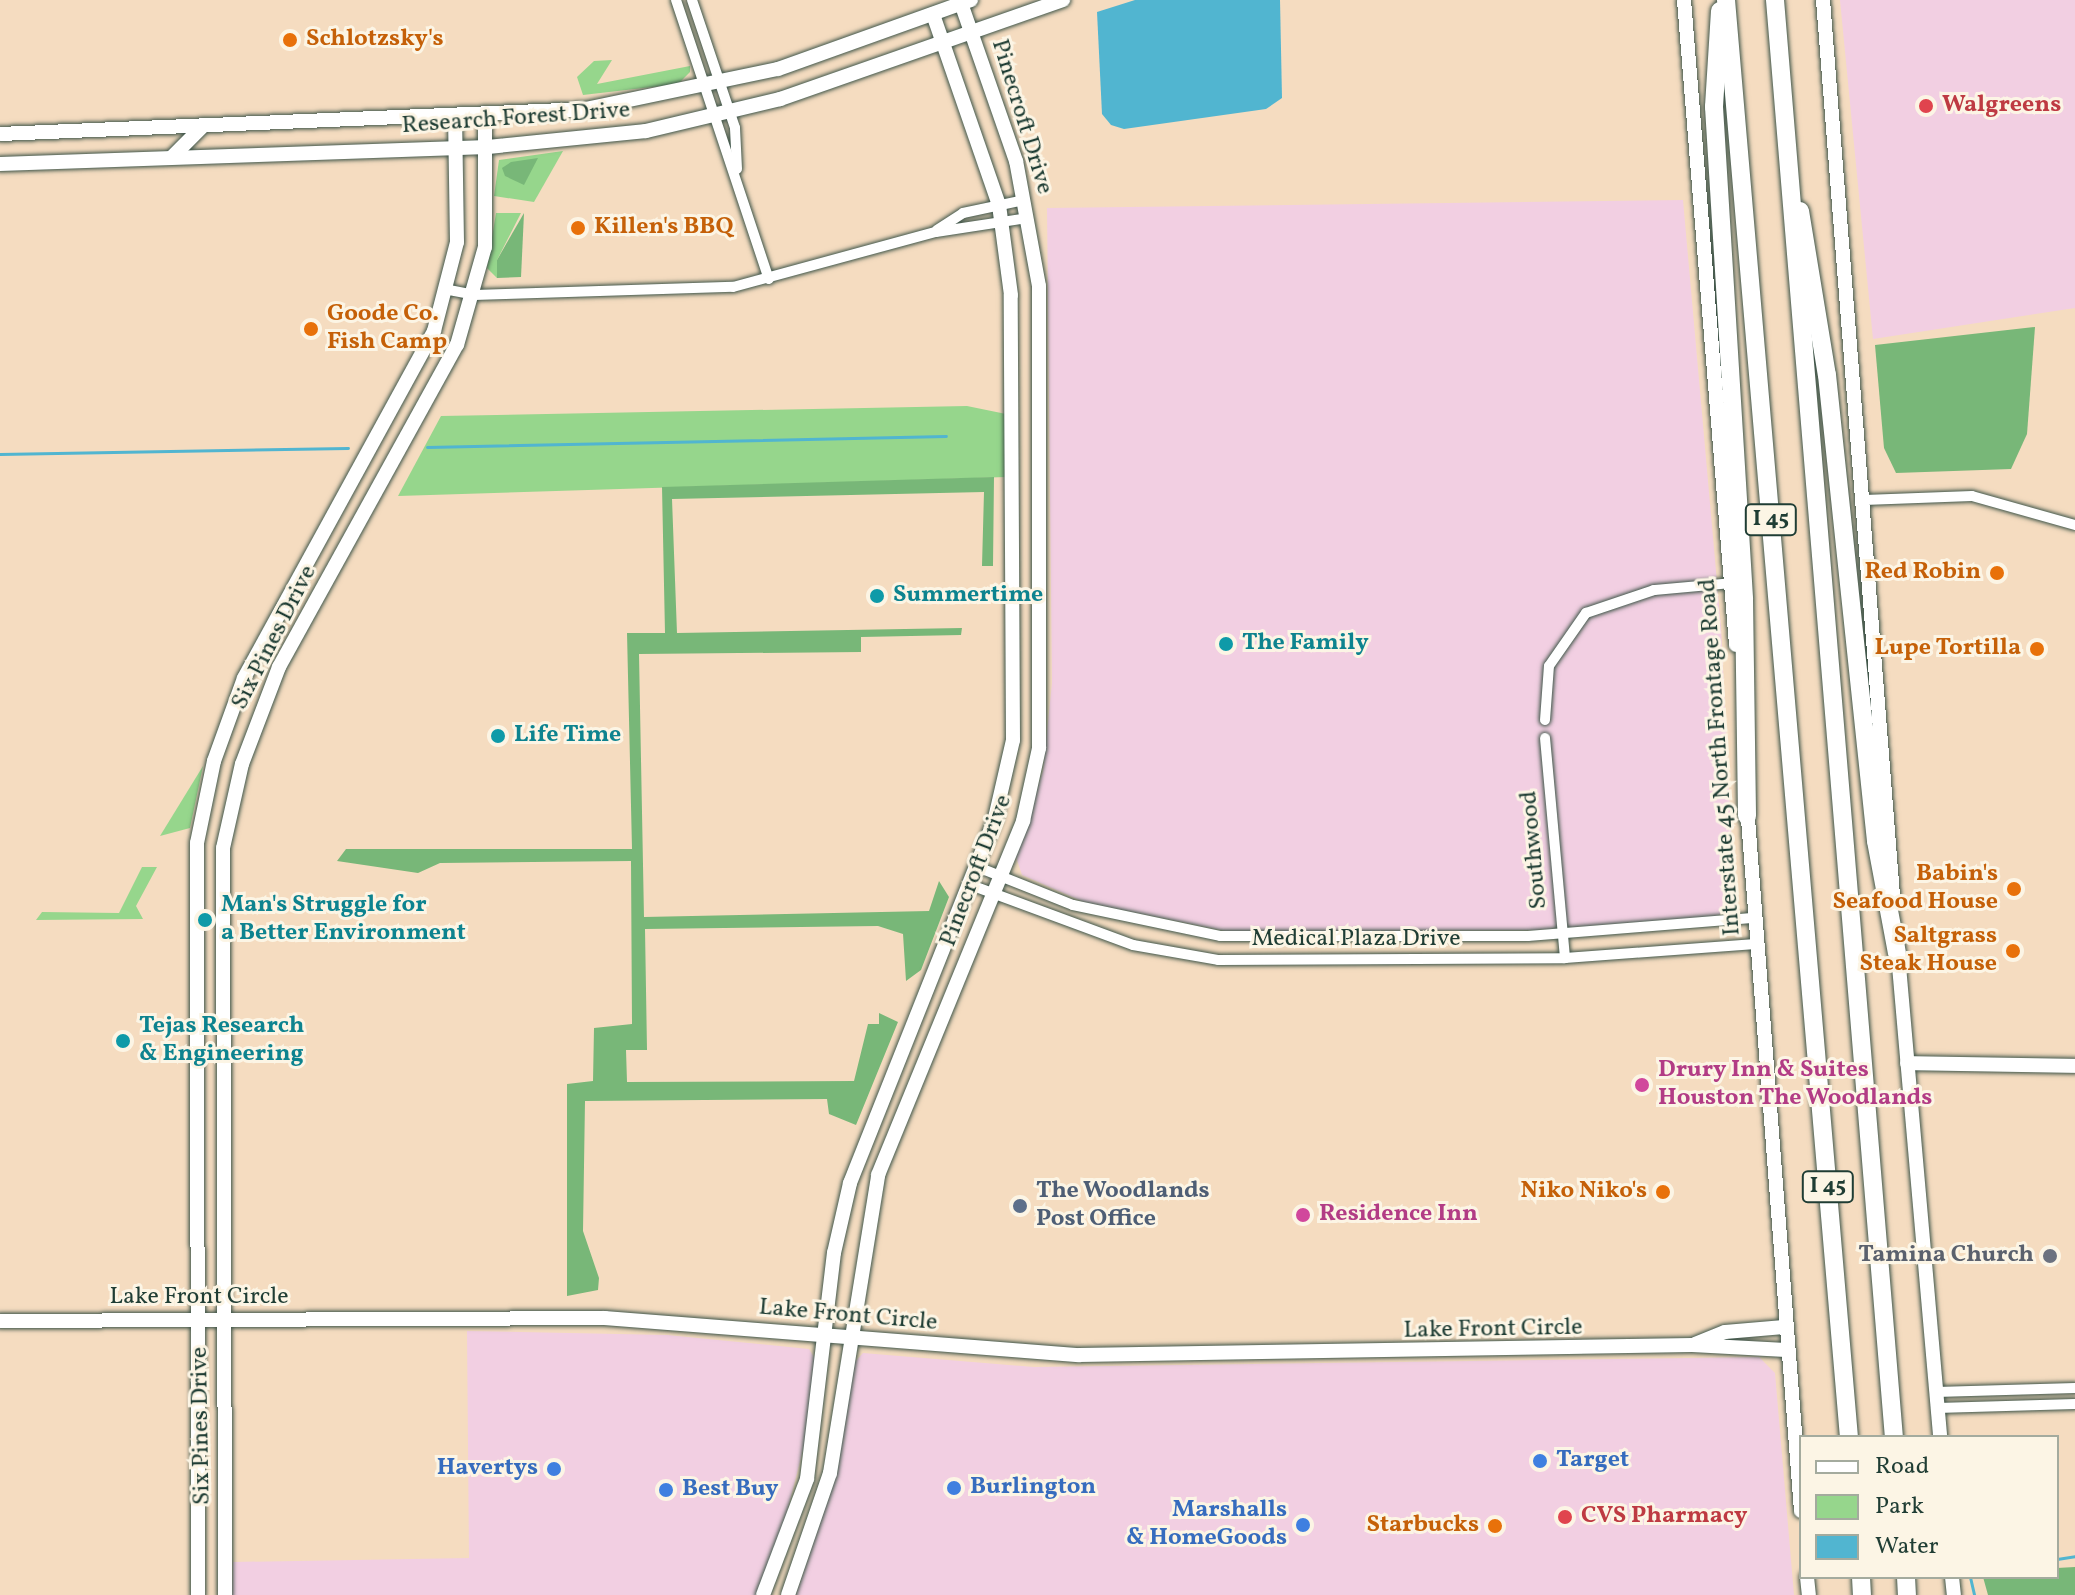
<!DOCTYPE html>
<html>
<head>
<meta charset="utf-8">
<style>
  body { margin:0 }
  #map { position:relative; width:2075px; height:1595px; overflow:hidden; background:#f5dcc0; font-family:Vollkorn,serif }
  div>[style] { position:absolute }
  .built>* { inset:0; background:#f2cfe2 }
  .green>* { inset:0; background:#96d68c }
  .forest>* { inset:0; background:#78b778 }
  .water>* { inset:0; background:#51b5d0 }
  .stream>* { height:3px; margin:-1.5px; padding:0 1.5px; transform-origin:1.5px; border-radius:1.5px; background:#51b5d0 }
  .roads { filter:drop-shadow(0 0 2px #3f5549) drop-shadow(0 0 2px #3f5549) }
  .street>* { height:10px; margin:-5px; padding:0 5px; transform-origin:5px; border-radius:5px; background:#fff }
  .secondary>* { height:14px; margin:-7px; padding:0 7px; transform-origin:7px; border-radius:7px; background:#fff }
  .highway>* { height:18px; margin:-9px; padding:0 9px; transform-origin:9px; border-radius:9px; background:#fff }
  .dots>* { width:22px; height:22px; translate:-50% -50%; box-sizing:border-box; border:4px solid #fcf5e5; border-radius:50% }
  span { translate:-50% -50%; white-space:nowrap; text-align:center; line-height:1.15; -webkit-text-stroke:6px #fcf5e5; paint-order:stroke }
  .shield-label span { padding:2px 6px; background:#fcf5e5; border:2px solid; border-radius:6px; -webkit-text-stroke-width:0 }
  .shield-label { font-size:22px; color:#1f3d34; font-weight:700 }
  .food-label { font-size:24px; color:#c56008; font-weight:700 }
  .left { translate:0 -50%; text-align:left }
  .right { translate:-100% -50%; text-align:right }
  .health-label { font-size:24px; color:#be3a42; font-weight:700 }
  .street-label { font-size:24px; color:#1f3d34 }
  .culture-label { font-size:24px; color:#0d838f; font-weight:700 }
  .hotel-label { font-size:24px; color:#b23c85; font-weight:700 }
  .service-label { font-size:24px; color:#4e5e75; font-weight:700 }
  .worship-label { font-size:24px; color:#5b616d; font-weight:700 }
  .shop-label { font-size:24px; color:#366cbe; font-weight:700 }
  .legend { position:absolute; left:1799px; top:1435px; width:260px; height:144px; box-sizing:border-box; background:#fcf5e5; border:2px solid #a4ab9e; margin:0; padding:10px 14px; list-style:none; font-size:24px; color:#1f3d34 }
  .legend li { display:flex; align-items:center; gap:16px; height:40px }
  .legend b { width:40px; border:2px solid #a4ab9e }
</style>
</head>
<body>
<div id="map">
  <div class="built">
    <div style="clip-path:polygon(1840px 0,2075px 0,2075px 308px,1873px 339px)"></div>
    <div style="clip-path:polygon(1683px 200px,1721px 627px,1735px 907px,1716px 916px,1536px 930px,1231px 932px,1084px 902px,1022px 875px,1016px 857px,1043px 771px,1052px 683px,1047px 208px)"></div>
    <div style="clip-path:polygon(467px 1331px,667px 1335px,809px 1349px,817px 1362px,811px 1419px,782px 1531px,756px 1595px,232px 1595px,233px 1562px,469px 1558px)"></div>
    <div style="clip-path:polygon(863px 1353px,1034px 1367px,1759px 1357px,1775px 1373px,1794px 1595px,796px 1595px,837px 1473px,853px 1364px)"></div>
  </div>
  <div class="green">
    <div style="clip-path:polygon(612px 60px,597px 84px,690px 66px,690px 72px,678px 84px,583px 95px,577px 77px,594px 61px)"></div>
    <div style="clip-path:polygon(563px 151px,534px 202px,494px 196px,499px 160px)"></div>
    <div style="clip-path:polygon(496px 213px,521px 213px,497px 260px,497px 278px,487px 268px)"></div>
    <div style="clip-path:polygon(967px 406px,1006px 414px,1006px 477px,398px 496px,441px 416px)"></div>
    <div style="clip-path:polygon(203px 766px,190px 828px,160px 836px)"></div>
    <div style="clip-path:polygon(142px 867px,157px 867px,136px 906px,143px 919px,36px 920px,42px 912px,119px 913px)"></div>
  </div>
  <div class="forest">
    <div style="clip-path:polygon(538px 158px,524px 185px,505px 176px,502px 168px,511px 162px)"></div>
    <div style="clip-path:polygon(524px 213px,521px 277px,497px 278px,497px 260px)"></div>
    <div style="clip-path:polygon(2035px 327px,2027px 434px,2011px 469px,1896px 473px,1884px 448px,1875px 345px)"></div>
    <div style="clip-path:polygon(994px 477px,993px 566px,982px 566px,984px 492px,672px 499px,677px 633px,962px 628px,961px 635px,861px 637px,861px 652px,639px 654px,644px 917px,929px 911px,939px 881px,949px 897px,921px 970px,906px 981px,903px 934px,878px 926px,645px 929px,647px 1050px,626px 1050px,627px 1082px,854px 1081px,868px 1024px,879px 1024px,879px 1013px,898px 1022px,856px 1125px,829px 1114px,827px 1099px,585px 1101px,583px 1231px,599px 1278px,598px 1290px,567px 1296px,567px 1084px,593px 1081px,594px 1028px,632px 1024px,631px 861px,440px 863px,418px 873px,337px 861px,346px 849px,632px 849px,627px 633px,665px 633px,662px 487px)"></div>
    <div style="clip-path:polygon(2075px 1567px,2075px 1595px,1988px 1595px,1983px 1577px,2057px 1577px,2057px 1568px)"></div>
  </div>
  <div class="water">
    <div style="clip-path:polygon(1135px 0,1280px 0,1282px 98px,1266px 109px,1124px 129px,1111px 125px,1102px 114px,1097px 12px)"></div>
  </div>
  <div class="stream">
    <div style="left:427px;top:447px;width:519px;rotate:-1.21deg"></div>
    <div style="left:0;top:454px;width:348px;rotate:-1deg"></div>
    <div style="left:2057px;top:1559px;width:18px;rotate:-9deg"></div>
    <div style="left:1970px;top:1577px;width:18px;rotate:77deg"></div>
  </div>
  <div class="roads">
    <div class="street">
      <div style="left:676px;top:0;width:294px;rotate:71.6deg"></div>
      <div style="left:692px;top:0;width:135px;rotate:71.4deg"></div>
      <div style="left:735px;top:128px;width:41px;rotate:87.2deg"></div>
      <div style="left:937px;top:230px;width:31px;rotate:-33deg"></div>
      <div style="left:963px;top:213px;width:62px;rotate:-12deg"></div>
      <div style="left:444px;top:289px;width:31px;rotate:11deg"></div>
      <div style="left:474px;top:295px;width:259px;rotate:-1.8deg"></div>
      <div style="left:733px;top:287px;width:210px;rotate:-15.2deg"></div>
      <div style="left:936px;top:232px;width:92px;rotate:-8.7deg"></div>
      <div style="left:1864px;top:500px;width:108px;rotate:-2.1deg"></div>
      <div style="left:1972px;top:496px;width:107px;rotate:15.7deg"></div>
      <div style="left:1545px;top:720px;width:54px;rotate:-85.8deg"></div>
      <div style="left:1549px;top:666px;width:65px;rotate:-55.1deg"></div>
      <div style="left:1586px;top:613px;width:72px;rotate:-18.7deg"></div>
      <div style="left:1654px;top:590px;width:78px;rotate:-5.1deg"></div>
      <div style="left:1545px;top:738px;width:221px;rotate:84.8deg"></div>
      <div style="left:975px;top:866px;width:105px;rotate:21.7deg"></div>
      <div style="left:1073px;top:905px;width:150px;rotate:11.9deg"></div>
      <div style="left:1220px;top:936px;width:308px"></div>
      <div style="left:1528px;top:936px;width:227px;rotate:-4.6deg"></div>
      <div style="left:968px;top:884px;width:176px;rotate:20.3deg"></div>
      <div style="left:1133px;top:945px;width:86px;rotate:10deg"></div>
      <div style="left:1218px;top:960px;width:347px;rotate:-0.3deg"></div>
      <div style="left:1565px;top:958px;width:191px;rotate:-4.2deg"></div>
      <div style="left:1936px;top:1392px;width:139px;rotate:-1.6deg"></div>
      <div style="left:1937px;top:1408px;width:138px;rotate:-1.7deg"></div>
    </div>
    <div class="secondary">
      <div style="left:1684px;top:0;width:647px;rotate:85.39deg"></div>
      <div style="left:1823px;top:0;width:898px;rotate:85.53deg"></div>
      <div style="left:0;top:134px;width:587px;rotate:-2.44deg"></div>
      <div style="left:586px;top:109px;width:196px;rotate:-11.8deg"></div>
      <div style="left:778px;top:69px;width:205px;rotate:-19.7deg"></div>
      <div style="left:172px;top:157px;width:42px;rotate:-45deg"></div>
      <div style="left:0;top:164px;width:488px;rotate:-2deg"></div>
      <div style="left:488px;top:147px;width:159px;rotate:-5.8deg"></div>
      <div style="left:646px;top:131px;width:138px;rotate:-13.4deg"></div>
      <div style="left:780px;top:99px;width:300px;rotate:-19.3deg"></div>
      <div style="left:1747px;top:806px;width:707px;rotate:85.62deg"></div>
      <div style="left:1897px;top:943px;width:496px;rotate:85deg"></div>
      <div style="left:1907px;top:1063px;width:168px;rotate:1deg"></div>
      <div style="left:0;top:1321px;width:605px;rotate:-0.28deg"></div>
      <div style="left:605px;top:1318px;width:475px;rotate:4.5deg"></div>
      <div style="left:1079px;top:1355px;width:613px;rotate:-0.93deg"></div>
      <div style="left:1692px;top:1345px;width:94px;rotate:3deg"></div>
      <div style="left:1695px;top:1344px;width:32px;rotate:-22deg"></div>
      <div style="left:1725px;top:1332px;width:59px;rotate:-4.8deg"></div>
      <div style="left:1807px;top:1577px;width:18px;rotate:84deg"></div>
      <div style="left:1952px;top:1577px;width:18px;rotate:84deg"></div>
      <div style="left:198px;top:1595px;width:752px;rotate:-90.08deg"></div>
      <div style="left:197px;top:843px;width:84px;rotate:-78.3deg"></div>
      <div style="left:214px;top:761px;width:88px;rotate:-70.1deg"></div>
      <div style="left:244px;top:678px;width:396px;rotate:-61.3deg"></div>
      <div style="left:434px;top:331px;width:92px;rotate:-75.5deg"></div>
      <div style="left:457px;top:242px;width:124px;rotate:-90.9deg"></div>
      <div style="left:225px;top:1595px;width:747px;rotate:-90.15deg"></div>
      <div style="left:223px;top:848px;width:86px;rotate:-77.3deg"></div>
      <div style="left:242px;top:764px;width:104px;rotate:-69.1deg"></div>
      <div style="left:279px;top:667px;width:368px;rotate:-61.1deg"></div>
      <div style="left:457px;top:345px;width:102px;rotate:-74.1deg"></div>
      <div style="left:485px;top:247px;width:130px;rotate:-90deg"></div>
      <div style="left:763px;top:1595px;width:124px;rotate:-69.2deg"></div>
      <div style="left:807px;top:1479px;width:228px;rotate:-83.2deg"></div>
      <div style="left:834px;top:1253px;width:72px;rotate:-77.1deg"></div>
      <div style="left:850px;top:1183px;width:393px;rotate:-68.3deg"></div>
      <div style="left:995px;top:818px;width:80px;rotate:-77deg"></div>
      <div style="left:1013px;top:740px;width:445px;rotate:-90.3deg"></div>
      <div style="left:1011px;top:295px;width:91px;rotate:-97.6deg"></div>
      <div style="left:999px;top:205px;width:202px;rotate:-109.1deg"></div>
      <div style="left:788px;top:1595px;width:129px;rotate:-71deg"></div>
      <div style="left:830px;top:1473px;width:302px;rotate:-80.8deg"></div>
      <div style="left:878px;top:1175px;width:383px;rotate:-67.7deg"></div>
      <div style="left:1023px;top:821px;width:75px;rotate:-77.6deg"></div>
      <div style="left:1039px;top:748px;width:462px;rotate:-90deg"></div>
      <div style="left:1039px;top:286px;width:127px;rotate:-100.4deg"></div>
      <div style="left:1016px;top:161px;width:167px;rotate:-109.2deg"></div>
    </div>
    <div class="highway">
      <div style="left:1726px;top:0;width:1442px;rotate:85.11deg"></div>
      <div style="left:1775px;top:0;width:1442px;rotate:85.27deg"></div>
      <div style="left:1720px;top:11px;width:96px;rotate:93.6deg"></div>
      <div style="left:1714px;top:107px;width:493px;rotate:86.5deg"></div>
      <div style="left:1744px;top:599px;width:217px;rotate:89.2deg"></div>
      <div style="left:1800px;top:211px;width:166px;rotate:80.7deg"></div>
      <div style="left:1827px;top:375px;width:469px;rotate:84deg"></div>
      <div style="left:1876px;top:841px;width:114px;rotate:79.4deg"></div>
      <div style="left:1861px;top:1577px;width:18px;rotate:87deg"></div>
      <div style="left:1906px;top:1577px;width:18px;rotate:87deg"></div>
    </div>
  </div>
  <div class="dots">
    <div style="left:290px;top:40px;background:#e8710a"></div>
    <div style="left:1926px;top:106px;background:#e0444e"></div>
    <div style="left:578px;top:228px;background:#e8710a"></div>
    <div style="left:311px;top:329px;background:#e8710a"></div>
    <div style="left:1997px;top:573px;background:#e8710a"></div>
    <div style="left:877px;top:596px;background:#0f9aa8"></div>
    <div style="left:1226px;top:644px;background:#0f9aa8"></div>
    <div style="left:2037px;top:649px;background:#e8710a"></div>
    <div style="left:498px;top:736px;background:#0f9aa8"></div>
    <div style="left:2014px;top:889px;background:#e8710a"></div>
    <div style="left:205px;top:920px;background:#0f9aa8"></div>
    <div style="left:2013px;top:951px;background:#e8710a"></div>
    <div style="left:123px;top:1041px;background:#0f9aa8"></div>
    <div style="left:1642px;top:1085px;background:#d1479c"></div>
    <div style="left:1663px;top:1192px;background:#e8710a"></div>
    <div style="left:1020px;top:1206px;background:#5c6f8a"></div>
    <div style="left:1303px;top:1215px;background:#d1479c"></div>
    <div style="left:2050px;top:1256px;background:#6b7280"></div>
    <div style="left:1540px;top:1461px;background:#3f7fe0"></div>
    <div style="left:554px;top:1469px;background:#3f7fe0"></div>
    <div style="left:954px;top:1488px;background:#3f7fe0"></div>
    <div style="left:666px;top:1490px;background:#3f7fe0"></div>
    <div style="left:1565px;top:1517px;background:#e0444e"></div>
    <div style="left:1303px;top:1525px;background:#3f7fe0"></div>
    <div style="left:1495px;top:1526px;background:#e8710a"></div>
  </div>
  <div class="shield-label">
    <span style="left:1771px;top:520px">I 45</span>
    <span style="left:1828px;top:1187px">I 45</span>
  </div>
  <div class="food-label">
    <span class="left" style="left:306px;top:40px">Schlotzsky's</span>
    <span class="left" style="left:594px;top:228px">Killen's BBQ</span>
    <span class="left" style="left:327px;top:329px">Goode Co.<br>Fish Camp</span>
    <span class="right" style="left:1981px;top:573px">Red Robin</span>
    <span class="right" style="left:2021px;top:649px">Lupe Tortilla</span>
    <span class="right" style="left:1998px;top:889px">Babin's<br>Seafood House</span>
    <span class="right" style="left:1997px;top:951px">Saltgrass<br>Steak House</span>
    <span class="right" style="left:1647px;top:1192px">Niko Niko's</span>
    <span class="right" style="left:1479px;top:1526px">Starbucks</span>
  </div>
  <div class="health-label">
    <span class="left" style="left:1942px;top:106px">Walgreens</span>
    <span class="left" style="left:1581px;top:1517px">CVS Pharmacy</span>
  </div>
  <div class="street-label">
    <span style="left:1021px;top:117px;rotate:73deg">Pinecroft Drive</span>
    <span style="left:516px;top:119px;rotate:-4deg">Research Forest Drive</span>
    <span style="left:275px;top:638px;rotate:-63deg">Six Pines Drive</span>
    <span style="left:1721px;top:757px;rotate:-94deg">Interstate 45 North Frontage Road</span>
    <span style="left:1535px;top:850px;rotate:-95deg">Southwood</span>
    <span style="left:977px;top:871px;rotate:-69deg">Pinecroft Drive</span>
    <span style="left:1356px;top:940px">Medical Plaza Drive</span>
    <span style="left:199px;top:1298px">Lake Front Circle</span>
    <span style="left:848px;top:1316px;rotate:5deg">Lake Front Circle</span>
    <span style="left:1493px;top:1330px;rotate:-1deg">Lake Front Circle</span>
    <span style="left:202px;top:1426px;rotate:-91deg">Six Pines Drive</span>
  </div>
  <div class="culture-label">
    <span class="left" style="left:893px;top:596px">Summertime</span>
    <span class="left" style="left:1242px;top:644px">The Family</span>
    <span class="left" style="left:514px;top:736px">Life Time</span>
    <span class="left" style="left:221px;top:920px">Man's Struggle for<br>a Better Environment</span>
    <span class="left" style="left:139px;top:1041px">Tejas Research<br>&amp; Engineering</span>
  </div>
  <div class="hotel-label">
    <span class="left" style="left:1658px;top:1085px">Drury Inn &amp; Suites<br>Houston The Woodlands</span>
    <span class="left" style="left:1319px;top:1215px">Residence Inn</span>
  </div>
  <div class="service-label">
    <span class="left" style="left:1036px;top:1206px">The Woodlands<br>Post Office</span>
  </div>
  <div class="worship-label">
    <span class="right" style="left:2034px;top:1256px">Tamina Church</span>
  </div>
  <div class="shop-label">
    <span class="left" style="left:1556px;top:1461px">Target</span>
    <span class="right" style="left:538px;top:1469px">Havertys</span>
    <span class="left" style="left:970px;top:1488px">Burlington</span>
    <span class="left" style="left:682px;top:1490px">Best Buy</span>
    <span class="right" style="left:1287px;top:1525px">Marshalls<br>&amp; HomeGoods</span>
  </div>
  <ul class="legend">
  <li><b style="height:10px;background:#fff"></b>Road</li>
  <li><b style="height:22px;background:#96d68c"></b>Park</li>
  <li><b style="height:22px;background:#51b5d0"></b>Water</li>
  </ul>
</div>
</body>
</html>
